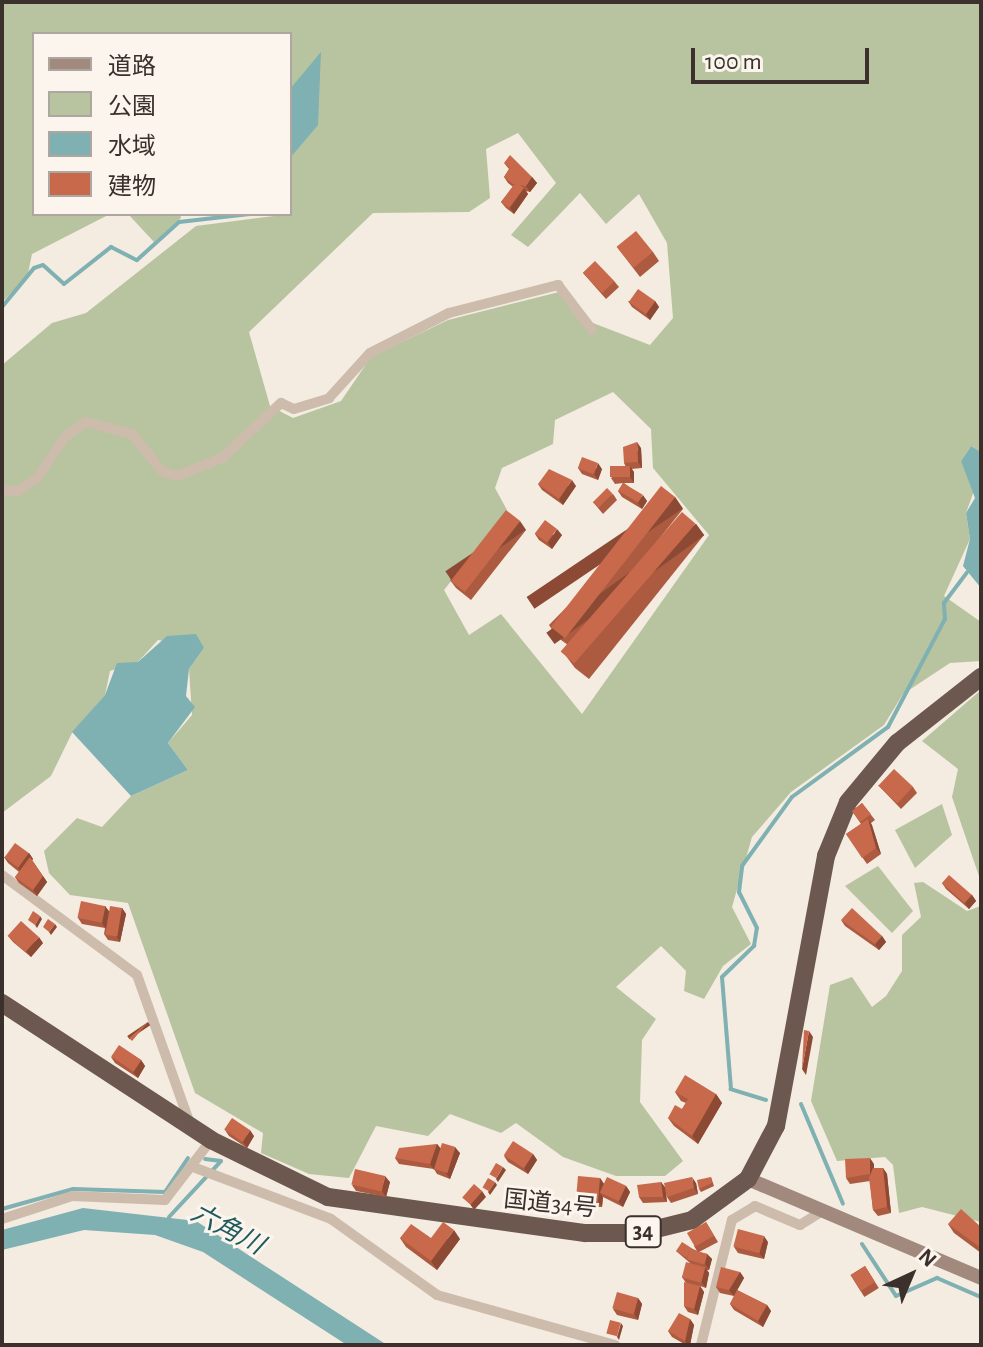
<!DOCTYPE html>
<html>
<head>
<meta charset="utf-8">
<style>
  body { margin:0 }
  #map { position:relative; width:983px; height:1347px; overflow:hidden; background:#f4ebe1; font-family:"Alegreya Sans","Noto Sans JP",sans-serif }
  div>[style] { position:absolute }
  .green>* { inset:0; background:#b8c4a0 }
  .water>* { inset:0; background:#7fb0b2 }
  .stream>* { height:4px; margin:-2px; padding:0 2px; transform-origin:2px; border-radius:2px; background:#7fb0b2 }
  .minor>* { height:10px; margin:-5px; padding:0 5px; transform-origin:5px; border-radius:5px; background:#cdbbac }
  .secondary>* { height:14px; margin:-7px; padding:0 7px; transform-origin:7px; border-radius:7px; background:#a18a7d }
  .trunk>* { height:18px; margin:-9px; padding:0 9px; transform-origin:9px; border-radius:9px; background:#6c584f }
  .wall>* { inset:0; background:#ac5a40; transform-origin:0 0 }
  .shaded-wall>* { inset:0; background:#8c4a34; transform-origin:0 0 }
  .building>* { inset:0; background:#c8694b; transform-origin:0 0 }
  span { translate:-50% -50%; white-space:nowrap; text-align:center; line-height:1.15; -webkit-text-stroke:6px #fbf5ee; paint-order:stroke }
  .shield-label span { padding:2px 6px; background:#fbf5ee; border:2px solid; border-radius:6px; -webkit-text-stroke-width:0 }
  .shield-label { font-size:22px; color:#3b302b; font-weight:700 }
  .street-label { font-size:24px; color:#3b302b }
  .water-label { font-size:26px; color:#1f5a5e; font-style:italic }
  .frame { position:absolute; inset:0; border:4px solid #3b302b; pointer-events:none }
  .legend { position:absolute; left:32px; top:32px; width:260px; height:184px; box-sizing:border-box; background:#fbf5ee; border:2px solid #aea6a0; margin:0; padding:10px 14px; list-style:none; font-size:24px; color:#3b302b }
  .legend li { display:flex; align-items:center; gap:16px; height:40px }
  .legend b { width:40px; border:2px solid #aea6a0 }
  .north { position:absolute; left:871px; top:1235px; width:80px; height:80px; -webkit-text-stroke:6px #fbf5ee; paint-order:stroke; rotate:44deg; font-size:22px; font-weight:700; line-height:32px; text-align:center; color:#3b302b }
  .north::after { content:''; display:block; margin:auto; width:28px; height:36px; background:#3b302b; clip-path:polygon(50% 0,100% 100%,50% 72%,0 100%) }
  .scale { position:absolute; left:691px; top:48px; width:178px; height:36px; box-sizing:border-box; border:4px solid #3b302b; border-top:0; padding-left:10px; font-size:24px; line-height:28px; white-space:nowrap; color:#3b302b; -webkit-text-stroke:6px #fbf5ee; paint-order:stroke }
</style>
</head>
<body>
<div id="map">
  <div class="green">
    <div style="clip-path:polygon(evenodd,2px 2px,981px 2px,981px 452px,971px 446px,961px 461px,975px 488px,966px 513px,970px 539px,944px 596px,981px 622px,981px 661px,950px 663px,903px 694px,884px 725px,791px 792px,752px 837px,732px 907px,751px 944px,723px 966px,704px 999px,684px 991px,686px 971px,661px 946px,616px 987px,656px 1019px,642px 1040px,640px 1102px,683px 1161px,665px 1176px,616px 1176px,563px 1157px,516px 1123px,501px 1133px,450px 1114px,428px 1136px,376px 1126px,349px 1178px,309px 1174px,261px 1153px,263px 1133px,195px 1093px,128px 903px,70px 895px,49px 873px,44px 851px,77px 818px,102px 827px,131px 796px,188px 770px,168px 743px,192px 715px,189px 669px,204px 648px,158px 640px,138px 662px,110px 671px,105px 695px,72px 733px,51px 776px,2px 813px,2px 365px,52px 323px,86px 313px,196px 226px,290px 214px,290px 34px,34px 34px,34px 214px,110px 214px,32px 254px,27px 278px,2px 302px,2px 2px,518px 133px,556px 183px,511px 235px,528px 247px,580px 193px,606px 224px,639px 194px,667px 243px,673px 318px,650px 345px,593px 323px,567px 290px,448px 320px,371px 357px,341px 401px,293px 418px,270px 406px,249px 332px,373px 213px,469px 212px,490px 198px,486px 149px,518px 133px,2px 2px,613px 392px,651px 429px,653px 468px,709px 535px,582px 714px,501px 614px,469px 635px,444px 590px,507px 510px,495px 488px,502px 468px,553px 444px,555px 420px,613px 392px)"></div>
    <div style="clip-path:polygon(128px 214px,180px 214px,181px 218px,154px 242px)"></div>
    <div style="clip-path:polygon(981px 690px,981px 882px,952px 797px,958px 769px,922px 741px)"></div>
    <div style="clip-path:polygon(942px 804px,952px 835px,915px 868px,895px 830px)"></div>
    <div style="clip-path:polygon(878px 866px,913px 911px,892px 933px,845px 886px)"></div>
    <div style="clip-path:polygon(923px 882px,967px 911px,981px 906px,981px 1222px,922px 1207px,899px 1213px,893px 1165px,885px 1157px,837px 1161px,811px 1101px,830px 985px,852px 977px,872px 1007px,886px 996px,902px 971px,902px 935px,921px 917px,914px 883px)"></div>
  </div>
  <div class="water">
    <div style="clip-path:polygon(321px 52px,318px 125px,290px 158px,290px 89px)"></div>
    <div style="clip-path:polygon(971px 446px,981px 452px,981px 588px,963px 566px,970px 539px,966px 513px,975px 498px,961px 461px)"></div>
    <div style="clip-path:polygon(196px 634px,204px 648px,189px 669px,186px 696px,195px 707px,168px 743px,188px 770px,131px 796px,72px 732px,105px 695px,117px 663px,138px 662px,167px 636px)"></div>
    <div style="clip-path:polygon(83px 1208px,196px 1221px,387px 1345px,347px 1345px,203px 1252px,155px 1235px,84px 1230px,2px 1250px,2px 1230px)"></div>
  </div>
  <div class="stream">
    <div style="left:2px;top:307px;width:50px;rotate:-50.6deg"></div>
    <div style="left:34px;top:268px;width:9px;rotate:-18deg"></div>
    <div style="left:43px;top:265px;width:28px;rotate:42deg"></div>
    <div style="left:64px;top:284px;width:60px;rotate:-38.2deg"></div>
    <div style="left:111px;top:247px;width:29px;rotate:27deg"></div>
    <div style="left:137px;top:260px;width:57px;rotate:-42.1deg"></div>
    <div style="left:179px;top:222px;width:71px;rotate:-6.4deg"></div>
    <div style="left:766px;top:1100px;width:37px;rotate:-163deg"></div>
    <div style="left:731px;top:1089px;width:112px;rotate:-94.6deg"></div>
    <div style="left:722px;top:977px;width:45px;rotate:-44.1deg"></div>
    <div style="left:754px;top:946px;width:18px;rotate:-81deg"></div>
    <div style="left:757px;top:928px;width:40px;rotate:-116.6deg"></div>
    <div style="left:739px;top:892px;width:26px;rotate:-83deg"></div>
    <div style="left:742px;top:866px;width:85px;rotate:-54.1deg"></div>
    <div style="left:792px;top:797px;width:119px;rotate:-36.1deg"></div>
    <div style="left:888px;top:727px;width:122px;rotate:-62.2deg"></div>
    <div style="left:945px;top:619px;width:16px;rotate:-94deg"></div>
    <div style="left:944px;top:603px;width:38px;rotate:-53deg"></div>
    <div style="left:801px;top:1104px;width:108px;rotate:67.2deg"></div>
    <div style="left:2px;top:1209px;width:74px;rotate:-15.7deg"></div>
    <div style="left:73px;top:1189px;width:92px;rotate:1.9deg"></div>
    <div style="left:165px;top:1192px;width:41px;rotate:-55.9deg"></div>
    <div style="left:169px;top:1217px;width:76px;rotate:-47.1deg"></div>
    <div style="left:221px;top:1161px;width:16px;rotate:-173deg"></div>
    <div style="left:862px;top:1244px;width:62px;rotate:56.8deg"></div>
    <div style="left:896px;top:1296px;width:45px;rotate:-23.7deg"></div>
    <div style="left:937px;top:1278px;width:48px;rotate:23.4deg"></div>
  </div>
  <div class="minor">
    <div style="left:2px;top:490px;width:16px;rotate:4deg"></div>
    <div style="left:18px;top:491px;width:24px;rotate:-35deg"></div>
    <div style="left:38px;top:477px;width:48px;rotate:-56deg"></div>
    <div style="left:65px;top:437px;width:26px;rotate:-36deg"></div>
    <div style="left:86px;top:422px;width:48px;rotate:14.6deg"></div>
    <div style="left:132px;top:434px;width:48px;rotate:51deg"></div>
    <div style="left:162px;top:471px;width:16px;rotate:18deg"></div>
    <div style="left:177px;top:476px;width:48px;rotate:-21.8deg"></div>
    <div style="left:222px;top:458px;width:81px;rotate:-43deg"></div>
    <div style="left:281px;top:403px;width:14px;rotate:25deg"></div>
    <div style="left:294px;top:409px;width:37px;rotate:-17deg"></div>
    <div style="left:329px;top:398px;width:61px;rotate:-47.7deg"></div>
    <div style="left:370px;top:353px;width:89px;rotate:-26.9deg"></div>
    <div style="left:449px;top:313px;width:113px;rotate:-14.4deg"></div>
    <div style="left:558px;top:285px;width:56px;rotate:52.9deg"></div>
    <div style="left:2px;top:875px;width:168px;rotate:36.5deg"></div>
    <div style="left:137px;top:975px;width:161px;rotate:70.4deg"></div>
    <div style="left:193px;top:1167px;width:147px;rotate:20.6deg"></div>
    <div style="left:331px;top:1219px;width:130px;rotate:35.6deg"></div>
    <div style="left:437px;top:1295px;width:185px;rotate:15.7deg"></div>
    <div style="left:2px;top:1219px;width:74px;rotate:-18.2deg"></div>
    <div style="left:72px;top:1196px;width:93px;rotate:2.5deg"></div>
    <div style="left:165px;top:1200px;width:76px;rotate:-52.5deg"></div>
    <div style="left:701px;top:1345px;width:129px;rotate:-76.1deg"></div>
    <div style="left:732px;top:1220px;width:27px;rotate:-31deg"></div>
    <div style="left:755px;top:1206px;width:49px;rotate:22.9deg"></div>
    <div style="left:800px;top:1225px;width:25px;rotate:-32deg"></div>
  </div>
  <div class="secondary">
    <div style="left:748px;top:1179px;width:253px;rotate:23deg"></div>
  </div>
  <div class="trunk">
    <div style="left:2px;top:1003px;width:250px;rotate:33.2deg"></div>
    <div style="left:211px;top:1140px;width:130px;rotate:26deg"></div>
    <div style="left:328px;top:1197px;width:260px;rotate:8deg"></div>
    <div style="left:585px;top:1233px;width:55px"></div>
    <div style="left:640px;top:1233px;width:54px;rotate:-14deg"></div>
    <div style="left:692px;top:1220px;width:69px;rotate:-36.2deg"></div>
    <div style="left:748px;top:1179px;width:60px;rotate:-62.2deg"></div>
    <div style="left:776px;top:1126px;width:275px;rotate:-79.5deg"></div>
    <div style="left:826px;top:856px;width:58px;rotate:-67.8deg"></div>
    <div style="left:848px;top:802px;width:77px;rotate:-50.3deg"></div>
    <div style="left:897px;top:743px;width:107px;rotate:-38.2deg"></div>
  </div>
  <div class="wall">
    <div style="clip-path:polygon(504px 163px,532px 177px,537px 183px,530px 192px,526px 191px,528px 194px,514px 214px,506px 208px,501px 202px,513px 187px,508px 183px,504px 177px,509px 169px)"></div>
    <div style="clip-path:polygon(617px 247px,653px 252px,659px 261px,640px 277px)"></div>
    <div style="clip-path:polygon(583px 273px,614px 281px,619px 287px,606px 299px)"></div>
    <div style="clip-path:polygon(628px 301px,655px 301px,659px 307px,650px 320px,632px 307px)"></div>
    <div style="clip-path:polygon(641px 448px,642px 468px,631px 469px,634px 472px,634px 483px,624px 483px,647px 501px,642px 509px,622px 497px,618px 491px,623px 483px,615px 484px,611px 478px,626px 467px,624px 463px)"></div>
    <div style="clip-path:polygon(578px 468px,602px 469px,598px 480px,582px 474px)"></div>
    <div style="clip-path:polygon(538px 484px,576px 486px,563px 505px,542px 490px)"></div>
    <div style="clip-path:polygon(613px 494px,617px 500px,603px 514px,593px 502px)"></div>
    <div style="clip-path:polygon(675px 497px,683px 509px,572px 648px,557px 637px,549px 625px)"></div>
    <div style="clip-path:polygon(696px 524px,704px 535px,589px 679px,575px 668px,566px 656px)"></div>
    <div style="clip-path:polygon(526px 530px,471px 600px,456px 588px,450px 580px)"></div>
    <div style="clip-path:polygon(535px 534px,562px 535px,552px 549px,539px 540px)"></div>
    <div style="clip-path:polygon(878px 785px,913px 787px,917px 793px,901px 809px)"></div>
    <div style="clip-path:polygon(862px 803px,875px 820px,871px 823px,881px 854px,867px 864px,846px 834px,861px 824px,852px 811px)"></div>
    <div style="clip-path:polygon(29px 853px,33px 859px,32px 860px,47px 882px,37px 896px,19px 883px,15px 877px,19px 872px,8px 863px,4px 857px)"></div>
    <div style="clip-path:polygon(942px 883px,972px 895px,976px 901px,969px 909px,946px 889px)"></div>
    <div style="clip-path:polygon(105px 906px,109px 911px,122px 908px,126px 914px,120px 942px,108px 940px,104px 934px,105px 928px,82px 924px,78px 918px)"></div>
    <div style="clip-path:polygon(841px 920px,882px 936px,886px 942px,879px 950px,845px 926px)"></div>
    <div style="clip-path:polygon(8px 936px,43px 943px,31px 957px,13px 942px)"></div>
    <div style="clip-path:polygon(111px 1057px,141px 1060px,145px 1066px,138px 1078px,115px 1063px)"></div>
    <div style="clip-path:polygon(675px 1092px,716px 1094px,722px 1103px,698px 1144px,674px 1126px,668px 1118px,682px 1109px,686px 1103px,681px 1101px)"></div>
    <div style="clip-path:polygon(225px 1130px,254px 1136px,247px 1148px,229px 1136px)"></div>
    <div style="clip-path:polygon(437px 1144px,440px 1148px,460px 1153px,450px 1179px,437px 1174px,434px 1169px,399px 1164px,395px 1158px)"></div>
    <div style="clip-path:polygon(533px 1154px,537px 1160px,528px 1174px,508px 1162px,504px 1156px)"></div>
    <div style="clip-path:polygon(874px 1164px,874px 1168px,883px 1168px,887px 1174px,891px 1213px,878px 1216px,873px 1210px,870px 1181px,850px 1184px,846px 1178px)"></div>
    <div style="clip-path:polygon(711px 1177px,714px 1186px,701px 1192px,699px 1189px)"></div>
    <div style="clip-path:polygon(600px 1178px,604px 1184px,626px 1186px,630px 1192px,623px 1207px,603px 1197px,602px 1207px,580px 1207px,576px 1201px)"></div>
    <div style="clip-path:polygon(390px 1182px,386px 1197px,356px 1191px,352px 1185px)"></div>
    <div style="clip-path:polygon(661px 1182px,665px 1187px,696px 1183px,698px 1194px,671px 1203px,667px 1197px,666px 1193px,667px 1202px,643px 1203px,639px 1197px)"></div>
    <div style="clip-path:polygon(706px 1222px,718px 1242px,699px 1252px,707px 1254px,712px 1259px,709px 1270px,707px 1270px,709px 1273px,706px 1288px,700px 1286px,704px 1292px,698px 1315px,688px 1312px,684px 1306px,686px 1283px,682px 1277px,690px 1263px,676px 1251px,693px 1249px,697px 1251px,694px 1246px)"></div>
    <div style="clip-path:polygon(948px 1224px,981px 1227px,981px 1253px,954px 1233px)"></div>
    <div style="clip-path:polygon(400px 1238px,431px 1238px,460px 1239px,437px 1270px,406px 1247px)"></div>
    <div style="clip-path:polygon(768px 1242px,764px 1259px,738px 1253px,734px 1247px)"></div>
    <div style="left:865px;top:1266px;width:26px;height:17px;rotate:58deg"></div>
    <div style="clip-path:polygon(740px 1272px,744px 1278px,737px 1290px,767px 1305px,771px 1311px,763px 1327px,734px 1310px,730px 1304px,734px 1296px,720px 1293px,716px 1287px)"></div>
    <div style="clip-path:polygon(638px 1298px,642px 1304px,638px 1320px,617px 1315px,613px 1309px)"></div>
    <div style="clip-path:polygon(690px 1319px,694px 1325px,690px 1345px,686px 1345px,672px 1337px,668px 1331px)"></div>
  </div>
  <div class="shaded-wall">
    <div style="clip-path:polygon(532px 177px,537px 183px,530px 192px,526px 186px)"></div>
    <div style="clip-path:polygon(524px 188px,528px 194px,514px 214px,510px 208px)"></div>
    <div style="clip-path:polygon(655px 301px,659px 307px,650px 320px,646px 314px)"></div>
    <div style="clip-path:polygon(637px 442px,641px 448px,642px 468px,638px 462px)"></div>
    <div style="clip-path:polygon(598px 463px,602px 469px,598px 480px,594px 474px)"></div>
    <div style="clip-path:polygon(630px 466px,634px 472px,634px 483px,630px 477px)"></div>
    <div style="clip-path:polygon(572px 480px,576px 486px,563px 505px,559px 499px)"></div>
    <div style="clip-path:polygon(643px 495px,647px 501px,642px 509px,638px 503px)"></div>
    <div style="left:675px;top:497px;width:14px;height:179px;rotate:56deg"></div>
    <div style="left:520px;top:521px;width:11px;height:90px;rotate:56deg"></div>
    <div style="left:696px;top:524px;width:14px;height:185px;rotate:54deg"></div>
    <div style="clip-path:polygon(557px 529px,562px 535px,552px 549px,548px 543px)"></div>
    <div style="clip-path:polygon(868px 819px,872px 825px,881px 854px,876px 848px)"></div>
    <div style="clip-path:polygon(29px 853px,33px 859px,22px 874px,18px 868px)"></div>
    <div style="clip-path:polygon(43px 876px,47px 882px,37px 896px,33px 890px)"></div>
    <div style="clip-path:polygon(972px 895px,976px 901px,969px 909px,965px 903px)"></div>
    <div style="clip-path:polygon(105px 906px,109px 912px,106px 929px,102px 923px)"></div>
    <div style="clip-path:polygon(122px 908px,126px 914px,120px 942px,116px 936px)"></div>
    <div style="clip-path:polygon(40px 916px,42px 919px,37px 928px,35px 925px)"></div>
    <div style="clip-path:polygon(55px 924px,57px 927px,51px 935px,49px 932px)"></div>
    <div style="clip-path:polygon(882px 936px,886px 942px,879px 950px,875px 944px)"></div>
    <div style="clip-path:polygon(39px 937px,43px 943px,31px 957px,26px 951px)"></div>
    <div style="left:148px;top:1022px;width:4px;height:25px;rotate:56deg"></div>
    <div style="clip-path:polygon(809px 1031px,813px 1037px,806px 1075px,802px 1069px)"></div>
    <div style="clip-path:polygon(141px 1060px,145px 1066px,138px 1078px,133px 1072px)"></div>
    <div style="clip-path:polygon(716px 1094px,722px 1103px,698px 1144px,692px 1136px)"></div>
    <div style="clip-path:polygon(250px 1130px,254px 1136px,247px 1148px,243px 1142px)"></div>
    <div style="clip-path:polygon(437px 1144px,442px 1150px,434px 1170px,430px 1164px)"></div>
    <div style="clip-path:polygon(455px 1147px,460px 1153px,450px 1179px,446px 1173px)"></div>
    <div style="clip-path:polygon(533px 1154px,537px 1160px,528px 1174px,524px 1168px)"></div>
    <div style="clip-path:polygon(870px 1158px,874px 1164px,874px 1180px,870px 1174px)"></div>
    <div style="clip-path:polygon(503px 1167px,506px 1170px,498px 1182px,496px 1179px)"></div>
    <div style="clip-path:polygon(883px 1168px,887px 1174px,891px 1213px,887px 1207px)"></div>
    <div style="clip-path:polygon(385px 1176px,390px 1182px,386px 1197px,382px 1191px)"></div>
    <div style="clip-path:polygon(692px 1177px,696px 1183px,698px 1194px,694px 1188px)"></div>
    <div style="clip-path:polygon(600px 1178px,604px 1184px,600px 1193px,603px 1197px,602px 1207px,598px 1201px)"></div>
    <div style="clip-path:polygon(495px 1182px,497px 1185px,490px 1195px,488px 1192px)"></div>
    <div style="clip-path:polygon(661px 1182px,665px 1188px,667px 1202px,663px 1197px)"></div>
    <div style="clip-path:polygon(626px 1186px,630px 1192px,623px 1207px,618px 1201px)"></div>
    <div style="clip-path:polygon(482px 1191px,486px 1197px,474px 1210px,470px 1204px)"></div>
    <div style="clip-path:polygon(454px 1230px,460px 1239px,437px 1270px,431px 1261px)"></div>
    <div style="clip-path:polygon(764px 1236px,768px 1242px,764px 1259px,759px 1253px)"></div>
    <div style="clip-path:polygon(707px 1254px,712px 1259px,709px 1270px,705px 1264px)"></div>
    <div style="clip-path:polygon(705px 1267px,709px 1273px,706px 1288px,701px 1282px)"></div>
    <div style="clip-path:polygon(740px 1272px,744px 1278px,734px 1296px,729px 1290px)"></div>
    <div style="clip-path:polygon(700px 1286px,704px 1292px,698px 1315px,694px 1309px)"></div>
    <div style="clip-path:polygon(638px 1298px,642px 1304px,638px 1320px,634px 1314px)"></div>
    <div style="clip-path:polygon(767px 1305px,771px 1311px,763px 1327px,758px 1321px)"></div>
    <div style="clip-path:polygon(690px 1319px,694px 1325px,690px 1345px,688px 1345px,685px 1341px)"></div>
    <div style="clip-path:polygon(621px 1323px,623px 1326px,619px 1340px,617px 1337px)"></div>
  </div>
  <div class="building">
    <div style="clip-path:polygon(510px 155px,532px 177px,526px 186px,513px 184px,504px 177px,510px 168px,504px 163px)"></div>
    <div style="left:516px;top:182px;width:10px;height:25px;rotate:37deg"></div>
    <div style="left:636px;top:231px;width:27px;height:25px;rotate:51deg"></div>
    <div style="left:595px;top:261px;width:28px;height:17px;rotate:46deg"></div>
    <div style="left:638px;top:289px;width:21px;height:16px;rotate:35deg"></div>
    <div style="clip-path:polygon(637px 442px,638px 462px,624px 463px,623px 447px)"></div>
    <div style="left:582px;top:457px;width:17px;height:12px;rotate:21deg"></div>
    <div style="left:630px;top:466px;width:11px;height:20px;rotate:90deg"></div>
    <div style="clip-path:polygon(549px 469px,572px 480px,559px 499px,538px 484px)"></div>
    <div style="left:623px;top:483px;width:23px;height:9px;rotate:31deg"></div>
    <div style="left:661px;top:486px;width:18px;height:179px;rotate:38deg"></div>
    <div style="left:607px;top:488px;width:8px;height:20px;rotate:45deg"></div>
    <div style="left:506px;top:510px;width:18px;height:90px;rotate:38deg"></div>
    <div style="left:682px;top:512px;width:18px;height:185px;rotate:41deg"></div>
    <div style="left:545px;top:520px;width:15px;height:17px;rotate:37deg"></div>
    <div style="left:894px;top:769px;width:26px;height:23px;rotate:43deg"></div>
    <div style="left:862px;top:803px;width:14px;height:13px;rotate:51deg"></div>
    <div style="clip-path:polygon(868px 819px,876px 848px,862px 858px,846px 834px)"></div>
    <div style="left:15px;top:843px;width:17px;height:18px;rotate:36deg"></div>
    <div style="clip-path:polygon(30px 857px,43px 876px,33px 890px,15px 877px)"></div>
    <div style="left:949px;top:875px;width:30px;height:11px;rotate:41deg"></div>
    <div style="left:81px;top:901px;width:25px;height:17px;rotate:12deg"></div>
    <div style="left:110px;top:906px;width:12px;height:29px;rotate:9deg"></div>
    <div style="clip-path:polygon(852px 908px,882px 936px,875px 944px,841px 920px)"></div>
    <div style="clip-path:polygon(33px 911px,40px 916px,35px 925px,28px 920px)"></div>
    <div style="clip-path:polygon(48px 919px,55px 924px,49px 932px,43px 927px)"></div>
    <div style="left:21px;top:921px;width:24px;height:20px;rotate:42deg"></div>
    <div style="clip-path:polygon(148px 1022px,132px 1041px,129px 1038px)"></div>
    <div style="clip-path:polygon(804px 1030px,809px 1031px,802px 1069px)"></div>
    <div style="left:119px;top:1045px;width:27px;height:14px;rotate:34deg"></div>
    <div style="clip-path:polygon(685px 1075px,716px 1094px,692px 1136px,668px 1118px,675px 1105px,682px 1109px,688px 1099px,675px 1092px)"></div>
    <div style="left:232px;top:1118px;width:22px;height:14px;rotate:34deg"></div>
    <div style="left:513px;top:1141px;width:24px;height:17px;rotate:33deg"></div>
    <div style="left:442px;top:1143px;width:14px;height:27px;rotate:17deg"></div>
    <div style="clip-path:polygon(437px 1144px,430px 1164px,395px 1158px,399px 1148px)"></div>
    <div style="clip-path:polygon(870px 1158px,870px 1174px,846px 1178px,845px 1159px)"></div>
    <div style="left:496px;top:1163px;width:8px;height:13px;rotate:30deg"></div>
    <div style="clip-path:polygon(873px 1168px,883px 1168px,887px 1207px,873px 1210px,869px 1178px)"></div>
    <div style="left:355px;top:1169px;width:31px;height:16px;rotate:13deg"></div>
    <div style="left:578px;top:1176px;width:22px;height:25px;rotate:5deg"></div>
    <div style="left:607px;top:1177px;width:21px;height:17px;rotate:25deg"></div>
    <div style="clip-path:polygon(692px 1177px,694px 1188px,667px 1197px,664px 1183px)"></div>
    <div style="clip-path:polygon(711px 1177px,712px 1183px,699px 1189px,697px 1180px)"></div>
    <div style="left:488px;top:1178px;width:8px;height:11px;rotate:30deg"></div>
    <div style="clip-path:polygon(661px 1182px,663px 1197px,639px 1197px,637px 1185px)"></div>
    <div style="left:474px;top:1184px;width:11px;height:18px;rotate:41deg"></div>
    <div style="clip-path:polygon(961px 1209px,981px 1227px,981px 1248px,948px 1224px)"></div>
    <div style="clip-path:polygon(443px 1222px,454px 1230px,431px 1261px,400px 1238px,411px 1224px,431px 1238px)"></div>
    <div style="left:706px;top:1222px;width:16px;height:22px;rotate:60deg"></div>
    <div style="left:738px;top:1229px;width:27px;height:18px;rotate:15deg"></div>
    <div style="clip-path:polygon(682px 1242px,693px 1249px,690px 1249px,687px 1258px,676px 1251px)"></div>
    <div style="left:690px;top:1249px;width:18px;height:11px;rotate:16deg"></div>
    <div style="left:686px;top:1262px;width:20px;height:16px;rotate:15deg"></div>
    <div style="left:865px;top:1266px;width:19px;height:17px;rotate:58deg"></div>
    <div style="clip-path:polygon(721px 1267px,740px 1272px,729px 1290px,716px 1287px)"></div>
    <div style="clip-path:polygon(684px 1282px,700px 1286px,694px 1309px,684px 1306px)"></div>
    <div style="clip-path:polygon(737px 1290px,767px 1305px,758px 1321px,730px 1304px)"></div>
    <div style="left:617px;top:1292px;width:22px;height:17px;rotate:16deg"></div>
    <div style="clip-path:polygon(679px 1313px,690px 1319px,685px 1341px,668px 1331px)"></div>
    <div style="left:610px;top:1320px;width:11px;height:14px;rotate:15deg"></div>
  </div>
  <div class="shield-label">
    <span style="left:643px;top:1232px">34</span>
  </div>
  <div class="street-label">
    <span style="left:550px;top:1205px;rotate:6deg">国道34号</span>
  </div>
  <div class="water-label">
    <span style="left:227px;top:1230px;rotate:28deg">六角川</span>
  </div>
  <div class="frame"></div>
  <ul class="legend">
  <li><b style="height:10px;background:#a18a7d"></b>道路</li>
  <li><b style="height:22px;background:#b8c4a0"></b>公園</li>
  <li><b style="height:22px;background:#7fb0b2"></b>水域</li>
  <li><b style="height:22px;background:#c8694b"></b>建物</li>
  </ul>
  <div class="north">N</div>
  <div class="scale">100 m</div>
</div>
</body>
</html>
